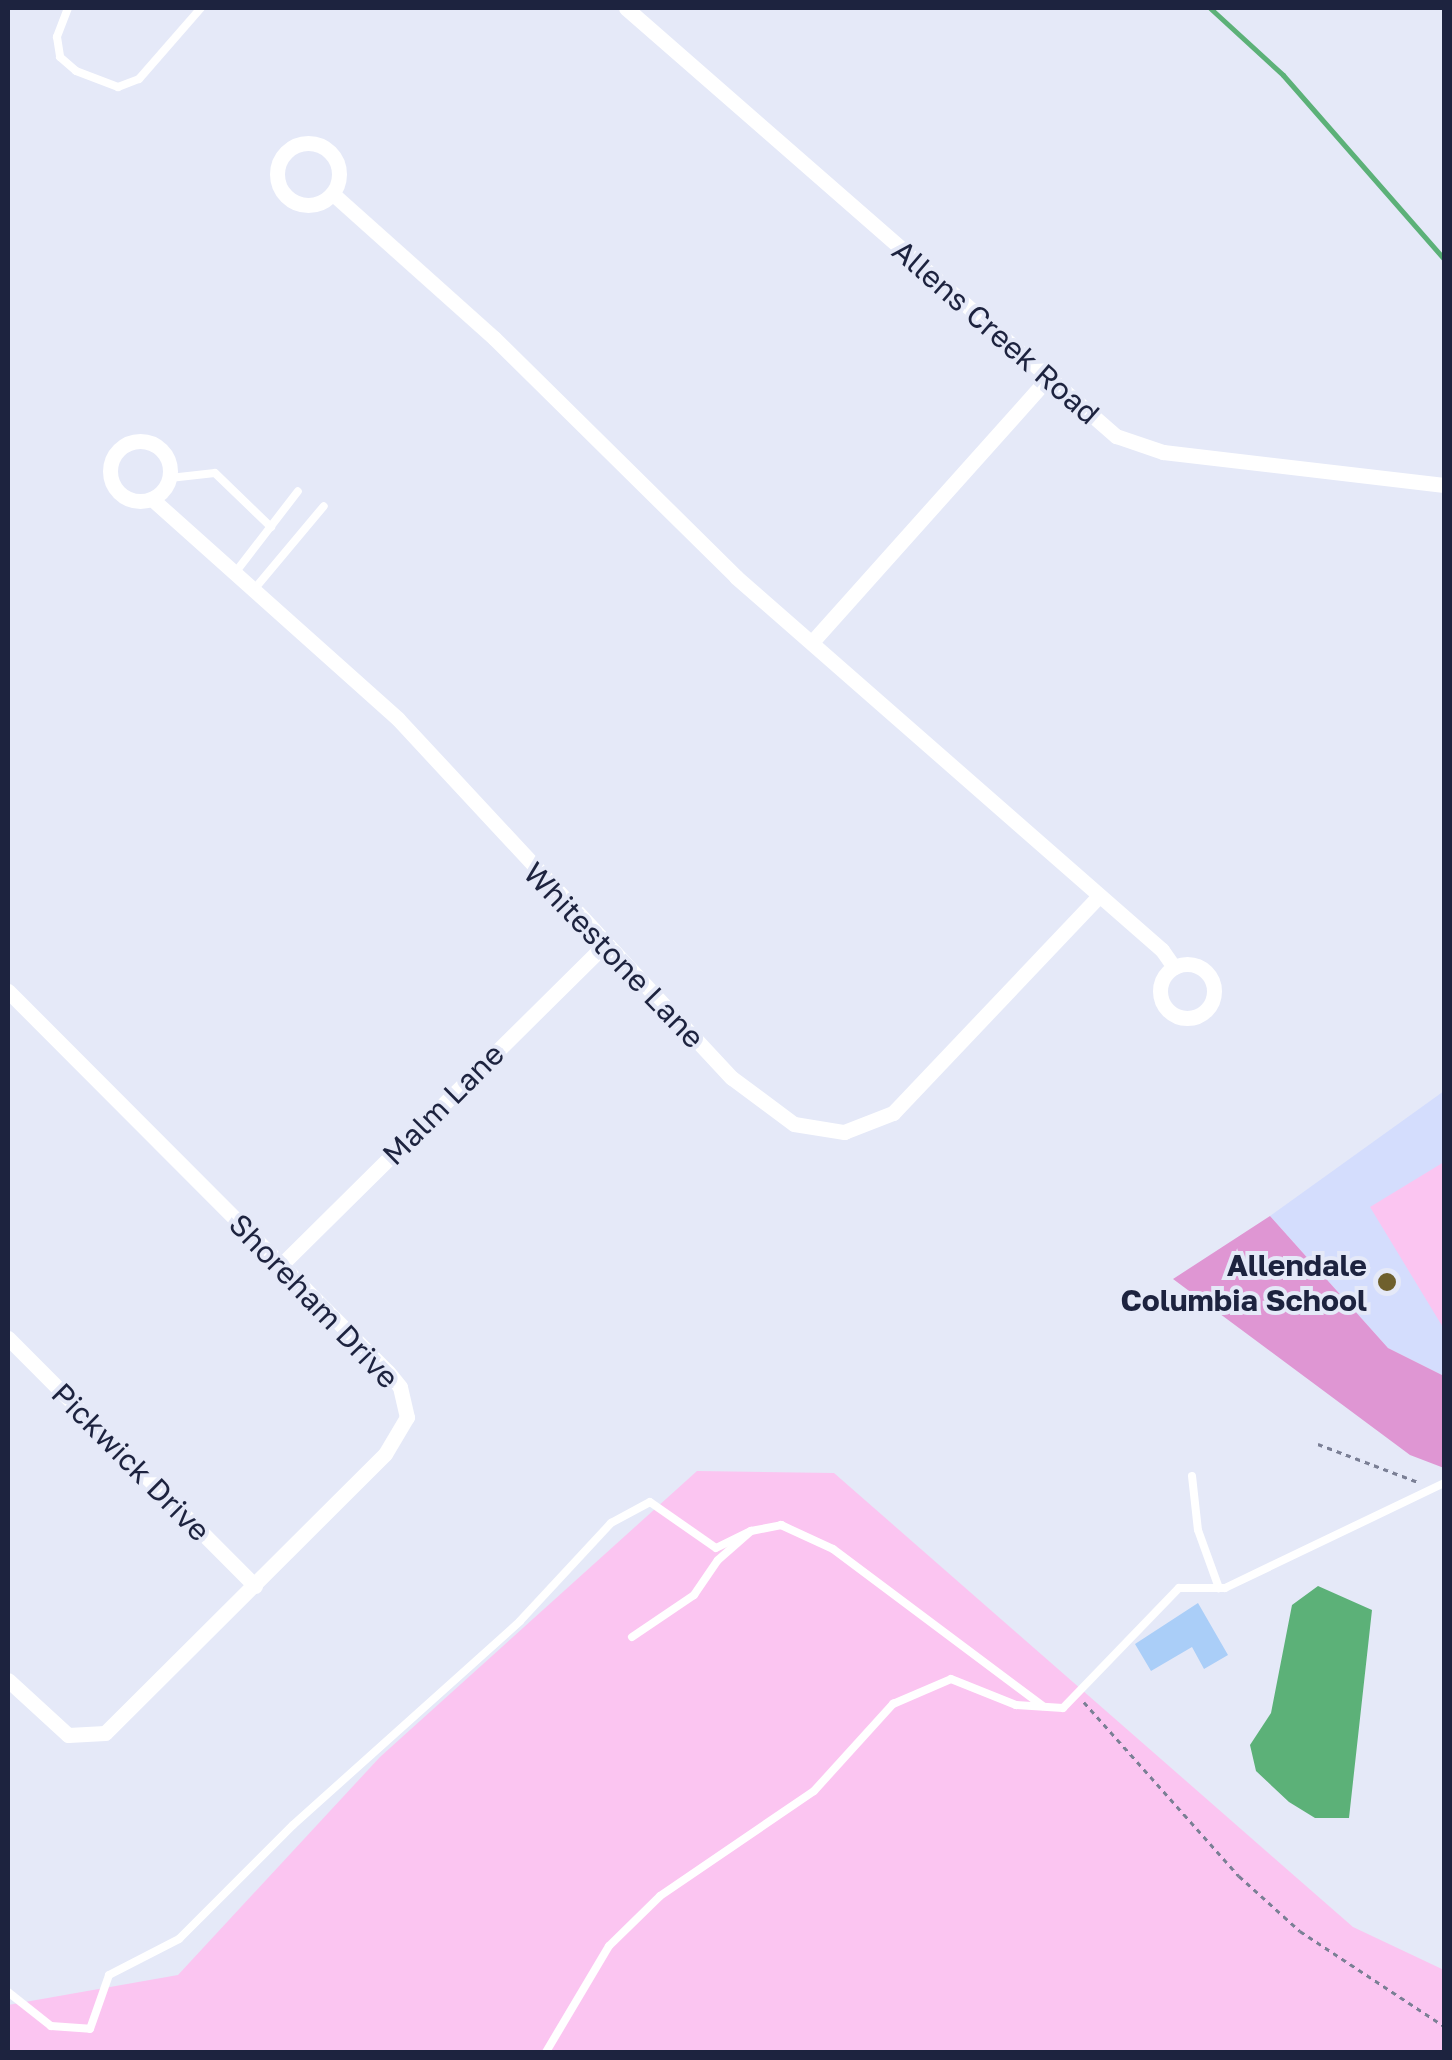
<!DOCTYPE html>
<html>
<head>
<meta charset="utf-8">
<style>
  body { margin:0 }
  #map { position:relative; width:1452px; height:2060px; overflow:hidden; background:#e5e9f8; font-family:"Golos Text",sans-serif }
  div>[style] { position:absolute }
  .built>* { inset:0; background:#d4ddfd }
  .green>* { inset:0; background:#fbc5f1 }
  .forest>* { inset:0; background:#df96d3 }
  .water>* { inset:0; background:#5cb178 }
  .stream>* { height:5px; margin:-2.5px; padding:0 2.5px; transform-origin:2.5px; border-radius:2.5px; background:#5cb178 }
  .building>* { inset:0; background:#aacef8 }
  .path>* { height:2.5px; margin-top:-1.25px; transform-origin:0; background:repeating-linear-gradient(90deg,#7a7f95 0 5px,transparent 0 10px) }
  .lane>* { height:8px; margin:-4px; padding:0 4px; transform-origin:4px; border-radius:4px; background:#fff }
  .street>* { height:15px; margin:-7.5px; padding:0 7.5px; transform-origin:7.5px; border-radius:7.5px; background:#fff }
  .street>.ring { margin:-7.5px; padding:0; box-sizing:content-box; background:none; border:15px solid #fff; border-radius:50% }
  .dots>* { width:28px; height:28px; translate:-50% -50%; box-sizing:border-box; border:5px solid #e5e9f8; border-radius:50% }
  span { translate:-50% -50%; white-space:nowrap; text-align:center; line-height:1.15; -webkit-text-stroke:8px #e5e9f8; paint-order:stroke }
  .street-label { font-size:30px; color:#1d233f }
  .poi-label { font-size:30px; color:#1d233f; font-weight:700 }
  .right { translate:-100% -50%; text-align:right }
  .frame { position:absolute; inset:0; border:10px solid #1d233f; pointer-events:none }
</style>
</head>
<body>
<div id="map">
  <div class="built">
    <div style="clip-path:polygon(1444px 1091px,1444px 1376px,1388px 1348px,1270px 1216px)"></div>
  </div>
  <div class="green">
    <div style="clip-path:polygon(1444px 1162px,1444px 1329px,1370px 1207px)"></div>
    <div style="clip-path:polygon(697px 1471px,834px 1473px,1353px 1927px,1444px 1970px,1444px 2052px,8px 2052px,8px 2005px,178px 1975px,380px 1757px)"></div>
  </div>
  <div class="forest">
    <div style="clip-path:polygon(1270px 1216px,1388px 1348px,1444px 1376px,1444px 1468px,1410px 1455px,1173px 1279px)"></div>
  </div>
  <div class="water">
    <div style="clip-path:polygon(1318px 1586px,1372px 1610px,1349px 1818px,1315px 1818px,1289px 1802px,1256px 1771px,1250px 1745px,1271px 1713px,1292px 1605px)"></div>
  </div>
  <div class="stream">
    <div style="left:1210px;top:8px;width:99px;rotate:42.5deg"></div>
    <div style="left:1283px;top:75px;width:244px;rotate:48.8deg"></div>
  </div>
  <div class="building">
    <div style="clip-path:polygon(1198px 1603px,1228px 1655px,1204px 1669px,1192px 1647px,1151px 1671px,1135px 1644px)"></div>
  </div>
  <div class="path">
    <div style="left:1318px;top:1444px;width:107px;rotate:20.8deg"></div>
    <div style="left:1084px;top:1702px;width:233px;rotate:48.3deg"></div>
    <div style="left:1239px;top:1876px;width:82px;rotate:42deg"></div>
    <div style="left:1300px;top:1931px;width:173px;rotate:33.4deg"></div>
  </div>
  <div class="lane">
    <div style="left:68px;top:8px;width:31px;rotate:111deg"></div>
    <div style="left:57px;top:37px;width:20px;rotate:81deg"></div>
    <div style="left:60px;top:57px;width:21px;rotate:41deg"></div>
    <div style="left:76px;top:71px;width:45px;rotate:20.9deg"></div>
    <div style="left:118px;top:87px;width:22px;rotate:-21deg"></div>
    <div style="left:139px;top:79px;width:94px;rotate:-48.9deg"></div>
    <div style="left:170px;top:478px;width:45px;rotate:-6.3deg"></div>
    <div style="left:215px;top:473px;width:78px;rotate:44deg"></div>
    <div style="left:238px;top:569px;width:98px;rotate:-52.4deg"></div>
    <div style="left:257px;top:586px;width:104px;rotate:-50.1deg"></div>
    <div style="left:1192px;top:1476px;width:54px;rotate:83.7deg"></div>
    <div style="left:1198px;top:1530px;width:62px;rotate:70.1deg"></div>
    <div style="left:632px;top:1637px;width:75px;rotate:-34.1deg"></div>
    <div style="left:694px;top:1595px;width:42px;rotate:-55.6deg"></div>
    <div style="left:718px;top:1560px;width:44px;rotate:-41.3deg"></div>
    <div style="left:751px;top:1531px;width:31px;rotate:-11deg"></div>
    <div style="left:781px;top:1525px;width:57px;rotate:24.8deg"></div>
    <div style="left:833px;top:1549px;width:262px;rotate:36.8deg"></div>
    <div style="left:8px;top:1992px;width:55px;rotate:38.3deg"></div>
    <div style="left:51px;top:2026px;width:39px;rotate:4deg"></div>
    <div style="left:90px;top:2029px;width:57px;rotate:-70.6deg"></div>
    <div style="left:109px;top:1975px;width:79px;rotate:-27.2deg"></div>
    <div style="left:179px;top:1939px;width:161px;rotate:-45deg"></div>
    <div style="left:293px;top:1825px;width:305px;rotate:-41.9deg"></div>
    <div style="left:520px;top:1621px;width:134px;rotate:-47.1deg"></div>
    <div style="left:611px;top:1523px;width:44px;rotate:-28.3deg"></div>
    <div style="left:650px;top:1502px;width:80px;rotate:34.9deg"></div>
    <div style="left:716px;top:1548px;width:39px;rotate:-26deg"></div>
    <div style="left:546px;top:2052px;width:123px;rotate:-59.3deg"></div>
    <div style="left:609px;top:1946px;width:71px;rotate:-44.4deg"></div>
    <div style="left:660px;top:1896px;width:186px;rotate:-34.3deg"></div>
    <div style="left:814px;top:1791px;width:118px;rotate:-47.8deg"></div>
    <div style="left:893px;top:1704px;width:63px;rotate:-23.3deg"></div>
    <div style="left:951px;top:1679px;width:70px;rotate:21.8deg"></div>
    <div style="left:1016px;top:1705px;width:47px;rotate:3.7deg"></div>
    <div style="left:1063px;top:1708px;width:167px;rotate:-46deg"></div>
    <div style="left:1179px;top:1588px;width:46px"></div>
    <div style="left:1225px;top:1588px;width:243px;rotate:-25.6deg"></div>
  </div>
  <div class="street">
    <div style="left:626px;top:8px;width:651px;rotate:41.14deg"></div>
    <div style="left:1116px;top:436px;width:50px;rotate:18.8deg"></div>
    <div style="left:1163px;top:452px;width:283px;rotate:6.7deg"></div>
    <div class="ring" style="left:277px;top:143px;width:47px;height:47px"></div>
    <div style="left:333px;top:194px;width:216px;rotate:41.8deg"></div>
    <div style="left:494px;top:338px;width:340px;rotate:44.6deg"></div>
    <div style="left:736px;top:577px;width:566px;rotate:41.2deg"></div>
    <div style="left:1162px;top:950px;width:21px;rotate:55deg"></div>
    <div class="ring" style="left:110px;top:441px;width:45px;height:45px"></div>
    <div style="left:152px;top:499px;width:330px;rotate:41.8deg"></div>
    <div style="left:398px;top:719px;width:490px;rotate:47.1deg"></div>
    <div style="left:732px;top:1078px;width:77px;rotate:36.6deg"></div>
    <div style="left:794px;top:1124px;width:51px;rotate:9.1deg"></div>
    <div style="left:844px;top:1132px;width:53px;rotate:-21.2deg"></div>
    <div style="left:893px;top:1113px;width:299px;rotate:-46.5deg"></div>
    <div style="left:812px;top:642px;width:356px;rotate:-48.2deg"></div>
    <div class="ring" style="left:1160px;top:964px;width:39px;height:39px"></div>
    <div style="left:8px;top:991px;width:538px;rotate:45.08deg"></div>
    <div style="left:388px;top:1372px;width:19px;rotate:51deg"></div>
    <div style="left:400px;top:1387px;width:31px;rotate:77deg"></div>
    <div style="left:407px;top:1417px;width:43px;rotate:120.7deg"></div>
    <div style="left:385px;top:1454px;width:395px;rotate:135.1deg"></div>
    <div style="left:105px;top:1733px;width:37px;rotate:177deg"></div>
    <div style="left:68px;top:1735px;width:81px;rotate:-137.5deg"></div>
    <div style="left:282px;top:1264px;width:453px;rotate:-44.7deg"></div>
    <div style="left:8px;top:1338px;width:350px;rotate:45.1deg"></div>
  </div>
  <div class="dots">
    <div style="left:1387px;top:1282px;background:#6f602d"></div>
  </div>
  <div class="street-label">
    <span style="left:996px;top:332px;rotate:41deg">Allens Creek Road</span>
    <span style="left:614px;top:955px;rotate:46deg">Whitestone Lane</span>
    <span style="left:443px;top:1104px;rotate:-45deg">Malm Lane</span>
    <span style="left:314px;top:1301px;rotate:46deg">Shoreham Drive</span>
    <span style="left:131px;top:1462px;rotate:45deg">Pickwick Drive</span>
  </div>
  <div class="poi-label">
    <span class="right" style="left:1367px;top:1282px">Allendale<br>Columbia School</span>
  </div>
  <div class="frame"></div>
</div>
</body>
</html>
